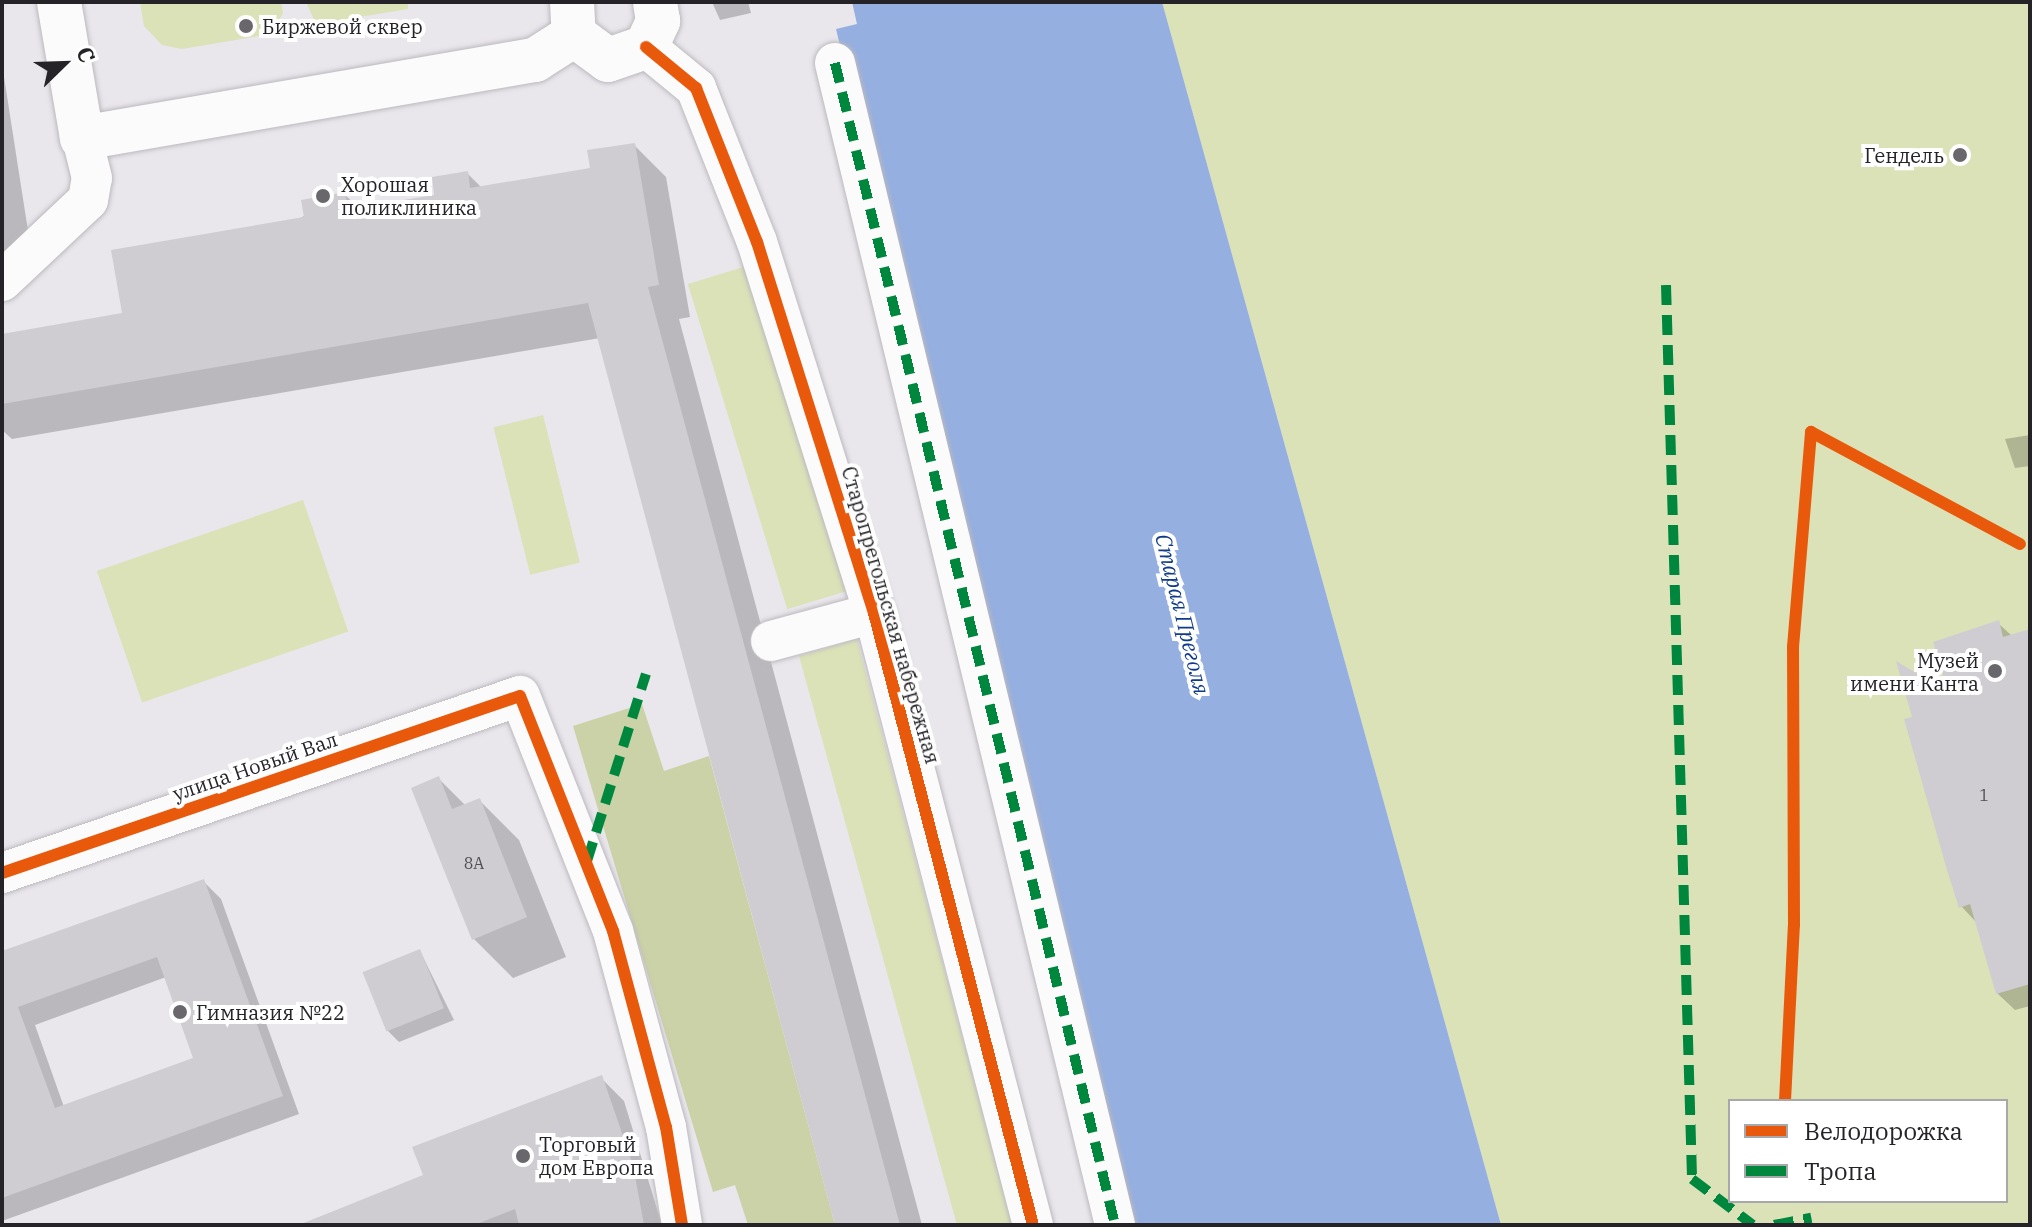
<!DOCTYPE html>
<html>
<head>
<meta charset="utf-8">
<style>
  body { margin:0 }
  #map { position:relative; width:2032px; height:1227px; overflow:hidden; background:#e9e6ec; font-family:"IBM Plex Serif",serif }
  div>[style] { position:absolute }
  .green>* { inset:0; background:#dbe2b8; transform-origin:0 0 }
  .forest>* { inset:0; background:#cbd2a7 }
  .water>* { inset:0; background:#95afe0 }
  .shadow>* { inset:0; background:#0003 }
  .building>* { inset:0; background:#cfcdd1; transform-origin:0 0 }
  .roads { filter:drop-shadow(0 0 2px #bcb9be) drop-shadow(0 0 2px #bcb9be) }
  .street>* { height:40px; margin:-20px; padding:0 20px; transform-origin:20px; border-radius:20px; background:#fcfbfc }
  .secondary>* { height:44px; margin:-22px; padding:0 22px; transform-origin:22px; border-radius:22px; background:#fcfbfc }
  .quiet>* { height:10px; margin-top:-5px; transform-origin:0; background:repeating-linear-gradient(90deg,#00873e 0 20px,transparent 0 30px) }
  .cycleway>* { height:12px; margin:-6px; padding:0 6px; transform-origin:6px; border-radius:6px; background:#e8590c }
  .dots>* { width:22px; height:22px; translate:-50% -50%; box-sizing:border-box; border:4px solid #fff; border-radius:50% }
  span { translate:-50% -50%; white-space:nowrap; text-align:center; line-height:1.15; -webkit-text-stroke:8px #fff; paint-order:stroke }
  .number-label { font-size:16px; color:#504e52 }
  .number-label span { -webkit-text-stroke-width:0 }
  .poi-label { font-size:20px; color:#252327 }
  .left { translate:0 -50%; text-align:left }
  .right { translate:-100% -50%; text-align:right }
  .street-label { font-size:20px; color:#252327 }
  .water-label { font-size:22px; color:#113b8a; font-style:italic }
  .frame { position:absolute; inset:0; border:4px solid #252327; pointer-events:none }
  .legend { position:absolute; left:1728px; top:1099px; width:280px; height:104px; box-sizing:border-box; background:#fff; border:2px solid #a8a7a9; margin:0; padding:10px 14px; list-style:none; font-size:24px; color:#252327 }
  .legend li { display:flex; align-items:center; gap:16px; height:40px }
  .legend b { width:40px; border:2px solid #a8a7a9 }
  .north { position:absolute; left:24px; top:24px; width:80px; height:80px; -webkit-text-stroke:6px #fff; paint-order:stroke; rotate:67deg; font-size:22px; font-weight:700; line-height:32px; text-align:center; color:#252327 }
  .north::after { content:''; display:block; margin:auto; width:28px; height:36px; background:#252327; clip-path:polygon(50% 0,100% 100%,50% 72%,0 100%) }
</style>
</head>
<body>
<div id="map">
  <div class="green">
    <div style="clip-path:polygon(140px 2px,281px 2px,283px 13px,271px 34px,182px 49px,162px 45px,144px 26px)"></div>
    <div style="clip-path:polygon(306px 2px,408px 2px,408px 9px,316px 24px)"></div>
    <div style="clip-path:polygon(evenodd,1162px 2px,2030px 2px,2030px 1225px,1501px 1225px,1162px 2px,1730px 1101px,2006px 1101px,2006px 1201px,1730px 1201px,1730px 1101px)"></div>
    <div style="left:750px;top:265px;width:340px;height:65px;rotate:73deg"></div>
    <div style="left:543px;top:415px;width:152px;height:51px;rotate:76deg"></div>
    <div style="left:303px;top:500px;width:139px;height:218px;rotate:71deg"></div>
    <div style="clip-path:polygon(857px 639px,1012px 1225px,957px 1225px,799px 656px)"></div>
  </div>
  <div class="forest">
    <div style="clip-path:polygon(642px 704px,664px 771px,709px 756px,835px 1225px,748px 1225px,735px 1185px,713px 1192px,573px 726px)"></div>
  </div>
  <div class="water">
    <div style="clip-path:polygon(852px 2px,1162px 2px,1501px 1225px,1126px 1225px,836px 29px,857px 24px)"></div>
  </div>
  <div class="shadow">
    <div style="clip-path:polygon(712px 2px,748px 2px,751px 13px,720px 20px)"></div>
    <div style="clip-path:polygon(2px 64px,31px 250px,2px 254px)"></div>
    <div style="clip-path:polygon(634px 145px,666px 177px,690px 317px,679px 319px,922px 1225px,837px 1225px,600px 338px,12px 439px,2px 430px,2px 336px,124px 315px,344px 194px,360px 209px,437px 196px,467px 173px,482px 188px,592px 170px)"></div>
    <div style="clip-path:polygon(2030px 435px,2030px 466px,2015px 468px,2005px 439px)"></div>
    <div style="clip-path:polygon(1998px 623px,2012px 636px,2030px 631px,2030px 1006px,2015px 1010px,1997px 993px,1977px 923px,1961px 906px,1951px 697px)"></div>
    <div style="clip-path:polygon(439px 779px,466px 806px,480px 801px,519px 840px,566px 957px,513px 978px,474px 939px)"></div>
    <div style="clip-path:polygon(evenodd,203px 881px,221px 899px,299px 1114px,2px 1221px,2px 953px,203px 881px,166px 977px,196px 1059px,64px 1107px,35px 1025px,166px 977px)"></div>
    <div style="clip-path:polygon(420px 951px,454px 1020px,399px 1042px,387px 1030px)"></div>
    <div style="clip-path:polygon(601px 1078px,624px 1101px,662px 1225px,299px 1225px,426px 1176px)"></div>
  </div>
  <div class="building">
    <div style="clip-path:polygon(635px 143px,659px 285px,648px 287px,900px 1225px,835px 1225px,588px 303px,2px 404px,2px 334px,122px 313px,111px 250px,304px 217px,301px 200px,345px 192px,348px 209px,434px 195px,432px 177px,468px 171px,470px 188px,590px 168px,587px 150px)"></div>
    <div style="clip-path:polygon(1999px 620px,2003px 637px,2030px 629px,2030px 984px,1996px 994px,1970px 904px,1959px 908px,1947px 870px,1904px 719px,1912px 717px,1896px 661px,1948px 692px,1933px 642px)"></div>
    <div style="clip-path:polygon(439px 776px,452px 809px,480px 798px,527px 917px,472px 940px,411px 788px)"></div>
    <div style="clip-path:polygon(evenodd,204px 879px,283px 1096px,2px 1198px,2px 951px,204px 879px,157px 957px,193px 1058px,55px 1108px,18px 1007px,157px 957px)"></div>
    <div style="left:420px;top:949px;width:64px;height:62px;rotate:68deg"></div>
    <div style="clip-path:polygon(602px 1075px,633px 1165px,644px 1225px,519px 1225px,515px 1209px,474px 1225px,299px 1225px,423px 1175px,412px 1147px)"></div>
  </div>
  <div class="roads">
    <div class="street">
      <div style="left:646px;top:47px;width:65px;rotate:39.4deg"></div>
      <div style="left:696px;top:88px;width:166px;rotate:68.4deg"></div>
      <div style="left:757px;top:242px;width:389px;rotate:72.5deg"></div>
      <div style="left:874px;top:613px;width:632px;rotate:75.44deg"></div>
      <div style="left:835px;top:63px;width:1195px;rotate:76.45deg"></div>
      <div style="left:2px;top:281px;width:118px;rotate:-43.3deg"></div>
      <div style="left:88px;top:200px;width:22px;rotate:-80deg"></div>
      <div style="left:92px;top:178px;width:41px;rotate:-104deg"></div>
      <div style="left:771px;top:641px;width:107px;rotate:-15.2deg"></div>
      <div style="left:2px;top:873px;width:547px;rotate:-18.87deg"></div>
      <div style="left:520px;top:696px;width:253px;rotate:68.4deg"></div>
      <div style="left:613px;top:931px;width:203px;rotate:74.9deg"></div>
      <div style="left:666px;top:1127px;width:99px;rotate:80.7deg"></div>
    </div>
    <div class="secondary">
      <div style="left:59px;top:2px;width:138px;rotate:80.4deg"></div>
      <div style="left:82px;top:138px;width:460px;rotate:-9.8deg"></div>
      <div style="left:535px;top:60px;width:46px;rotate:-32.7deg"></div>
      <div style="left:572px;top:2px;width:33px;rotate:87deg"></div>
      <div style="left:574px;top:35px;width:42px;rotate:36.3deg"></div>
      <div style="left:608px;top:60px;width:40px;rotate:-18.9deg"></div>
      <div style="left:646px;top:47px;width:29px;rotate:-65deg"></div>
      <div style="left:658px;top:21px;width:19px;rotate:-99deg"></div>
    </div>
  </div>
  <div class="quiet">
    <div style="left:835px;top:63px;width:1195px;rotate:76.45deg"></div>
    <div style="left:1666px;top:285px;width:894px;rotate:88.33deg"></div>
    <div style="left:1692px;top:1179px;width:76px;rotate:37deg"></div>
    <div style="left:587px;top:861px;width:196px;rotate:-72.5deg"></div>
    <div style="left:1774px;top:1225px;width:38px;rotate:-11deg"></div>
  </div>
  <div class="cycleway">
    <div style="left:646px;top:47px;width:65px;rotate:39.4deg"></div>
    <div style="left:696px;top:88px;width:166px;rotate:68.4deg"></div>
    <div style="left:757px;top:242px;width:389px;rotate:72.5deg"></div>
    <div style="left:874px;top:613px;width:632px;rotate:75.44deg"></div>
    <div style="left:2px;top:873px;width:547px;rotate:-18.87deg"></div>
    <div style="left:520px;top:696px;width:253px;rotate:68.4deg"></div>
    <div style="left:613px;top:931px;width:203px;rotate:74.9deg"></div>
    <div style="left:666px;top:1127px;width:99px;rotate:80.7deg"></div>
    <div style="left:1785px;top:1101px;width:176px;rotate:-87.1deg"></div>
    <div style="left:1794px;top:925px;width:278px;rotate:-90.2deg"></div>
    <div style="left:1793px;top:647px;width:216px;rotate:-85.2deg"></div>
    <div style="left:1811px;top:432px;width:237px;rotate:28.2deg"></div>
  </div>
  <div class="dots">
    <div style="left:246px;top:26px;background:#6a676c"></div>
    <div style="left:1960px;top:155px;background:#6a676c"></div>
    <div style="left:323px;top:196px;background:#6a676c"></div>
    <div style="left:1995px;top:671px;background:#6a676c"></div>
    <div style="left:180px;top:1012px;background:#6a676c"></div>
    <div style="left:523px;top:1156px;background:#6a676c"></div>
  </div>
  <div class="number-label">
    <span style="left:1984px;top:795px">1</span>
    <span style="left:474px;top:863px">8А</span>
  </div>
  <div class="poi-label">
    <span class="left" style="left:262px;top:26px">Биржевой сквер</span>
    <span class="right" style="left:1944px;top:155px">Гендель</span>
    <span class="left" style="left:341px;top:196px">Хорошая<br>поликлиника</span>
    <span class="right" style="left:1979px;top:672px">Музей<br>имени Канта</span>
    <span class="left" style="left:196px;top:1012px">Гимназия №22</span>
    <span class="left" style="left:539px;top:1156px">Торговый<br>дом Европа</span>
  </div>
  <div class="street-label">
    <span style="left:891px;top:615px;rotate:74deg">Старопрегольская набережная</span>
    <span style="left:255px;top:766px;rotate:-19deg">улица Новый Вал</span>
  </div>
  <div class="water-label">
    <span style="left:1183px;top:614px;rotate:76deg">Старая Преголя</span>
  </div>
  <div class="frame"></div>
  <ul class="legend">
  <li><b style="height:10px;background:#e8590c"></b>Велодорожка</li>
  <li><b style="height:10px;background:#00873e"></b>Тропа</li>
  </ul>
  <div class="north">С</div>
</div>
</body>
</html>
